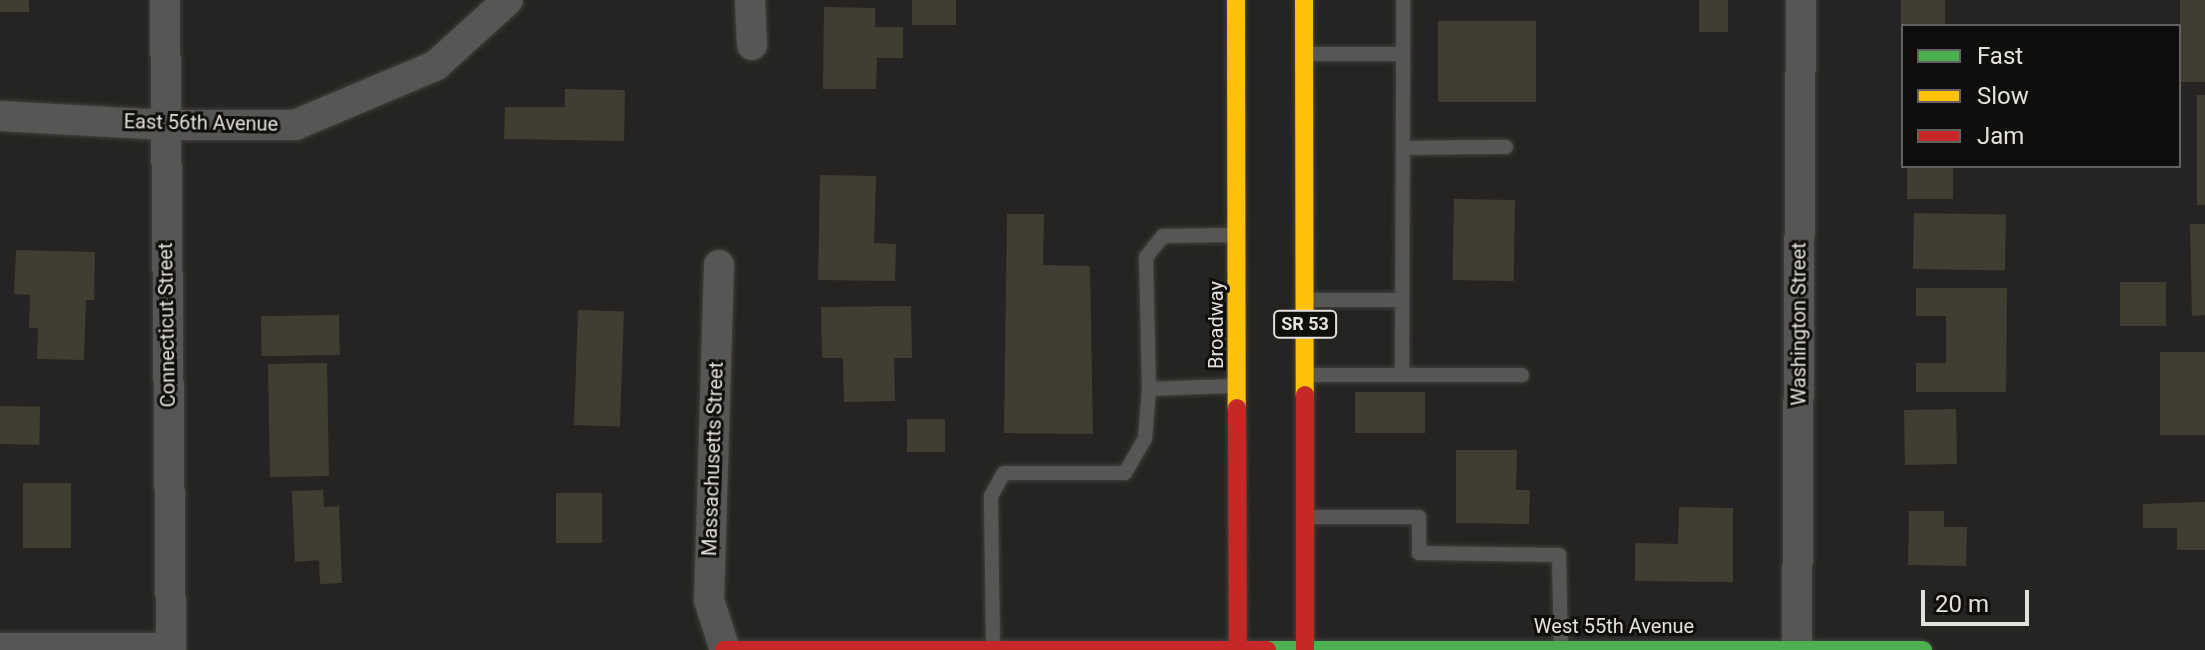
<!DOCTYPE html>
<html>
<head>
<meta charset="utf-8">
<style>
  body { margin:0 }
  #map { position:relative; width:2205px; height:650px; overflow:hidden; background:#262422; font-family:Roboto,sans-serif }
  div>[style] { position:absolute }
  .building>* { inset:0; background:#423d33; transform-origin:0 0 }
  .roads { filter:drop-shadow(0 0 2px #41403e) drop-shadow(0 0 2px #41403e) }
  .lane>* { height:14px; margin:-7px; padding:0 7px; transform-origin:7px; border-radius:7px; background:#575655 }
  .street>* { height:30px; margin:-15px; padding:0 15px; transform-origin:15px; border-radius:15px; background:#575655 }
  .fast>* { height:18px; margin:-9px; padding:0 9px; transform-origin:9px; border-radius:9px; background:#4caf50 }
  .slow>* { height:18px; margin:-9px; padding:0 9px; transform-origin:9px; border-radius:9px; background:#ffc107 }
  .jam>* { height:18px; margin:-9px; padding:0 9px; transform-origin:9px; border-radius:9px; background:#c62828 }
  span { translate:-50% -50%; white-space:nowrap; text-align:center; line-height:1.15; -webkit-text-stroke:6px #100e0c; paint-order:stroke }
  .shield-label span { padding:2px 6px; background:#100e0c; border:2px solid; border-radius:6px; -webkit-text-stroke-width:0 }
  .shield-label { font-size:18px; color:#e3e1de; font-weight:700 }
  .street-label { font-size:20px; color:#e3e1de }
  .legend { position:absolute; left:1901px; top:24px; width:280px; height:144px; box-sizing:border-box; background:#100e0c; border:2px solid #646260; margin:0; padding:10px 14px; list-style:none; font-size:24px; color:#e3e1de }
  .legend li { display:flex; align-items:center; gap:16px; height:40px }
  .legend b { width:40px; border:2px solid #646260 }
  .scale { position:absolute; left:1921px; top:590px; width:108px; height:36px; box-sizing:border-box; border:4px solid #e3e1de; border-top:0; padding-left:10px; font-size:24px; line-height:28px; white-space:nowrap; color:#e3e1de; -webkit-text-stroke:6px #100e0c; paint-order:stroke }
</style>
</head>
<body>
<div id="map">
  <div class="building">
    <div style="left:0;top:0;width:29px;height:12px"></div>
    <div style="left:912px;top:0;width:44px;height:25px"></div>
    <div style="left:1699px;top:0;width:29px;height:32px"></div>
    <div style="left:1901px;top:0;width:44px;height:26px"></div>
    <div style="left:2180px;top:0;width:25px;height:82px"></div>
    <div style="clip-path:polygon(824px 7px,875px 8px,875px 27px,903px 27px,903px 58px,877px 58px,876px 89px,823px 89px)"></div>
    <div style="left:1438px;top:21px;width:98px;height:81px"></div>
    <div style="clip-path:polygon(565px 89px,625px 90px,624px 141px,504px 139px,505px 107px,565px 107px)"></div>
    <div style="left:2197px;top:95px;width:8px;height:110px"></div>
    <div style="left:1907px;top:166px;width:46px;height:33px"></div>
    <div style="clip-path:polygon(820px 175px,876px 176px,874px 243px,896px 244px,895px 281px,818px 280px)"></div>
    <div style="left:1454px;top:199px;width:61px;height:81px;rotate:1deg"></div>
    <div style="left:1914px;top:213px;width:92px;height:56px;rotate:1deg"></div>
    <div style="clip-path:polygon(1007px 214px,1044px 214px,1043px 265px,1090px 266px,1093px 434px,1004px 433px)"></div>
    <div style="clip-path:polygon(2190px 224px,2205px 224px,2205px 315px,2192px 316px)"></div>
    <div style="clip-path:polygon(16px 250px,95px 252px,94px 300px,86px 300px,84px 360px,37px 359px,38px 328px,29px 328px,30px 295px,14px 294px)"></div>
    <div style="left:2120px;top:282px;width:46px;height:44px"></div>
    <div style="clip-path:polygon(1916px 288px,2007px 288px,2006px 392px,1916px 392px,1916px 363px,1946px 363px,1946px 316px,1916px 316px)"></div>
    <div style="clip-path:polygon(911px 306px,912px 358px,894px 358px,895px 401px,844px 402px,843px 358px,822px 358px,821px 307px)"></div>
    <div style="left:578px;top:310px;width:46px;height:115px;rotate:2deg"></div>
    <div style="left:339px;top:315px;width:40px;height:78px;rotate:89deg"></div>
    <div style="left:2160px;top:352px;width:45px;height:83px"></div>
    <div style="left:327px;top:363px;width:113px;height:59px;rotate:89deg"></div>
    <div style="left:1355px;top:392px;width:70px;height:41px"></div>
    <div style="left:0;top:406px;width:40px;height:38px;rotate:1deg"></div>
    <div style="left:1956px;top:409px;width:55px;height:52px;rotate:89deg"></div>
    <div style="left:945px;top:419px;width:33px;height:38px;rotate:90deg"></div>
    <div style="clip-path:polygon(1456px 450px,1517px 450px,1516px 490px,1530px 490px,1529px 524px,1456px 523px)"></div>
    <div style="left:23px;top:483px;width:48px;height:65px"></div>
    <div style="clip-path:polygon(323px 490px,324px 507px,339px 506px,342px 583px,320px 584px,319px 560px,295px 562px,292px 491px)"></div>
    <div style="left:556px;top:493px;width:46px;height:50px"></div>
    <div style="clip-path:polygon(2205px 502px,2205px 550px,2177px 550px,2177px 528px,2143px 528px,2143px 504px)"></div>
    <div style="clip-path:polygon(1679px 507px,1733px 508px,1733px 582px,1635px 581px,1635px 543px,1678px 544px)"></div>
    <div style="clip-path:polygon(1909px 511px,1944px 511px,1944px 527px,1967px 527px,1966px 566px,1908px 565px)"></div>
  </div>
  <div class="roads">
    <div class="lane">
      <div style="left:1307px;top:54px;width:96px"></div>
      <div style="left:1403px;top:148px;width:103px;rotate:-0.6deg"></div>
      <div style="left:1311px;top:300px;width:91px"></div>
      <div style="left:1309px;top:375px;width:213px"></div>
      <div style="left:1402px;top:375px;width:375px;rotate:-89.8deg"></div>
      <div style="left:1231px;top:386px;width:82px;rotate:177.9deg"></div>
      <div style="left:1149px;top:389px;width:132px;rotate:-91.3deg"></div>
      <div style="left:1146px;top:257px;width:27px;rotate:-51deg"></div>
      <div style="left:1163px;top:236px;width:71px;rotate:-0.8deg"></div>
      <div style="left:1309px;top:517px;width:110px"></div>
      <div style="left:1419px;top:517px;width:36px;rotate:90deg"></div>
      <div style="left:1419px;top:553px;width:140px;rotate:0.8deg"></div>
      <div style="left:1559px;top:555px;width:92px;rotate:88.8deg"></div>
      <div style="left:993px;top:646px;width:150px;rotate:-90.8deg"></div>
      <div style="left:991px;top:496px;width:26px;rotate:-61deg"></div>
      <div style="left:1004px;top:473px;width:121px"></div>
      <div style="left:1125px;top:473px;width:39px;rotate:-60deg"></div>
      <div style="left:1145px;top:439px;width:50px;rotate:-85.4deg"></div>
    </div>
    <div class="street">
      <div style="left:165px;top:0;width:650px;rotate:89.47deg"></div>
      <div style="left:750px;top:0;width:45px;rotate:87.5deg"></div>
      <div style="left:0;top:116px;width:165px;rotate:3.1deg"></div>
      <div style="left:165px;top:125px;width:130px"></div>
      <div style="left:295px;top:125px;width:152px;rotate:-22.9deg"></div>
      <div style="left:435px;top:66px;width:98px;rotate:-42.1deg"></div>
      <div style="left:719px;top:265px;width:335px;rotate:91.7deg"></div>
      <div style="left:709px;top:600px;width:49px;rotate:72.3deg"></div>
      <div style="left:0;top:648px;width:171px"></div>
      <div style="left:1797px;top:648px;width:648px;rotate:-89.65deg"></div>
    </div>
    <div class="fast">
      <div style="left:1267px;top:650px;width:656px"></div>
    </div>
    <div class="slow">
      <div style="left:1236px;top:0;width:408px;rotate:89.9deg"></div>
      <div style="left:1304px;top:0;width:395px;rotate:89.9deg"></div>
    </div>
    <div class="jam">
      <div style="left:1305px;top:395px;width:255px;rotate:90deg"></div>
      <div style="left:1237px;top:408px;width:242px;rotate:89.8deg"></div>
      <div style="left:724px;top:650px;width:543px"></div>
    </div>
  </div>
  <div class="shield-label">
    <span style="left:1305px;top:324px">SR 53</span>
  </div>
  <div class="street-label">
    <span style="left:201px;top:123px;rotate:1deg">East 56th Avenue</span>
    <span style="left:1799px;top:324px;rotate:-90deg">Washington Street</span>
    <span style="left:167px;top:325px;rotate:-91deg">Connecticut Street</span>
    <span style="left:1216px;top:325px;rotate:-90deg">Broadway</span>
    <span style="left:713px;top:459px;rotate:-88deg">Massachusetts Street</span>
    <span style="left:1614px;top:626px">West 55th Avenue</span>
  </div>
  <ul class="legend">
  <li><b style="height:10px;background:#4caf50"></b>Fast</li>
  <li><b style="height:10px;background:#ffc107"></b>Slow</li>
  <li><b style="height:10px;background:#c62828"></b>Jam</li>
  </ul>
  <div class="scale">20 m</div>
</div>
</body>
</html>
